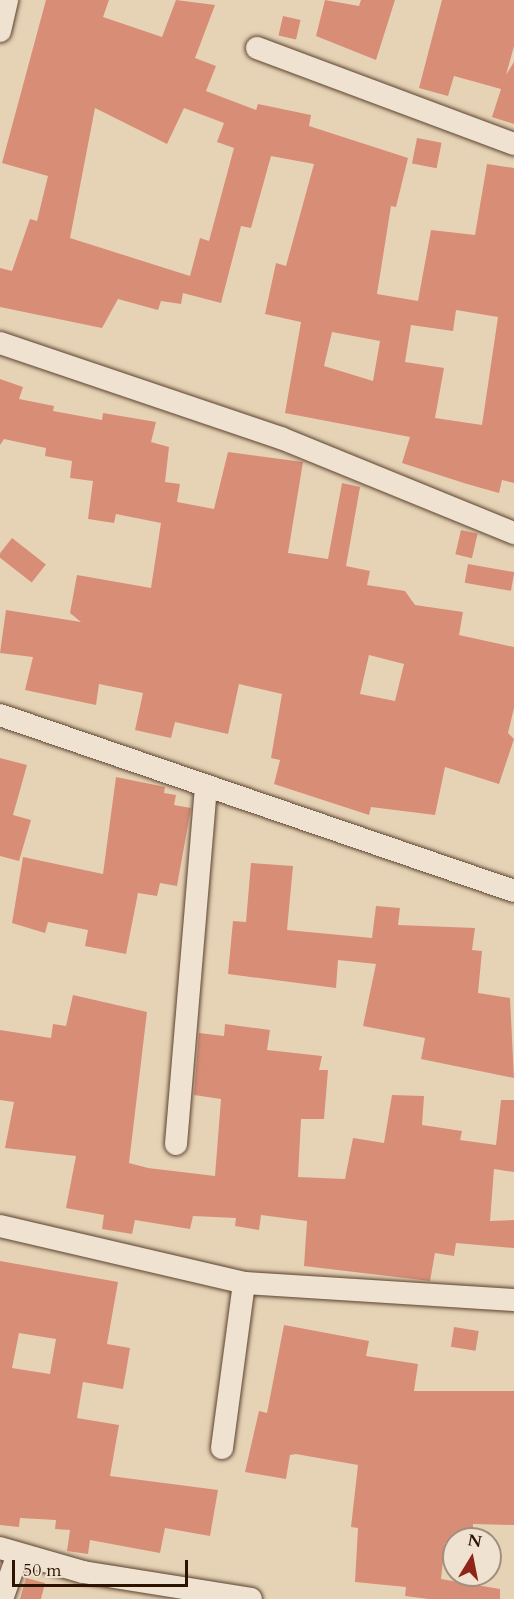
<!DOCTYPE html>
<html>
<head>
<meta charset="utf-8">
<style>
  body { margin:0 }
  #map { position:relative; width:514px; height:1599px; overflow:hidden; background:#e6d3b6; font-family:Cardo,serif }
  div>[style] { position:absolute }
  .building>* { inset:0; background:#d88d77; transform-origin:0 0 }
  .roads { filter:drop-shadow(0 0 2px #5c422e) drop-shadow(0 0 2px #5c422e) }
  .street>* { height:22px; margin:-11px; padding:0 11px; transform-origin:11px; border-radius:11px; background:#efe2d0 }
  span { translate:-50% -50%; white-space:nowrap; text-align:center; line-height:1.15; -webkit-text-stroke:6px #efe2d0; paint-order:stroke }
  .north { position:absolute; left:442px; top:1527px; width:60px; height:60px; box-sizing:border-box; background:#efe2d0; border:2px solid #a28f7d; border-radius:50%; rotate:10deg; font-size:16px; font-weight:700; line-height:24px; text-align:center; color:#2e1200 }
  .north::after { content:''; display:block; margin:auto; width:21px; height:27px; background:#8f2418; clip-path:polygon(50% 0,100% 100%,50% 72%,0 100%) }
  .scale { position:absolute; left:12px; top:1560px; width:176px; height:27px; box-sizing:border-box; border:3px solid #2e1200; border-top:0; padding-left:8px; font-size:18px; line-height:21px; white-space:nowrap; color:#2e1200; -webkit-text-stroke:4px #efe2d0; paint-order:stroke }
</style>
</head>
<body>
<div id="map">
  <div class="building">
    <div style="clip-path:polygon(evenodd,46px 0,109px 0,103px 17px,162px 37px,176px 0,215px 5px,195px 58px,216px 66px,206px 91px,256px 110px,258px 104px,311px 115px,309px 126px,408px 158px,396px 207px,391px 206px,377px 294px,418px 301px,431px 230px,475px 235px,487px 164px,514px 168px,514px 483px,502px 480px,499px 493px,467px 484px,402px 463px,410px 437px,285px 413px,301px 322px,265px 314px,276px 263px,286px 266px,314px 164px,271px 156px,251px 228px,241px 226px,221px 303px,183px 293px,181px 304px,161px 301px,158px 310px,118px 299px,102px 328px,0 307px,0 268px,12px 271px,30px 219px,37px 221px,48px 176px,2px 163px,46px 0,95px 108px,167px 144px,184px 108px,224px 123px,217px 142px,234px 148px,209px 241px,200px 238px,190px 276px,70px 238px,95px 108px,46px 0,456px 310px,498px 317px,482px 425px,435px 418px,444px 368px,405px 362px,411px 325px,453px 331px,456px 310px,46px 0,332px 332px,380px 341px,373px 381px,324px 366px,332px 332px)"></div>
    <div style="clip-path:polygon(325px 0,359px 6px,361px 0,395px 0,376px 60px,316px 36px)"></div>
    <div style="clip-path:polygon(442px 0,514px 0,514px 46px,506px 75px,514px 62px,514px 124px,492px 117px,501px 89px,454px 76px,448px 96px,419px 88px)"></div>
    <div style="left:283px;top:16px;width:18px;height:20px;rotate:13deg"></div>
    <div style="left:417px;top:138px;width:25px;height:26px;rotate:11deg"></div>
    <div style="clip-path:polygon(evenodd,0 379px,23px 387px,19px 399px,54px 406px,53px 411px,102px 420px,103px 413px,156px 422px,151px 442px,169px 447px,165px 482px,180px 484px,177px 502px,214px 509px,228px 452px,303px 462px,288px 553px,328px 559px,342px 483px,360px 487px,346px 566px,370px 571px,367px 585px,405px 591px,415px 605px,463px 612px,459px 635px,514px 647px,514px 708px,508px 733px,514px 739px,499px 784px,445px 767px,435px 815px,371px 807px,369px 815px,274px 784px,280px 760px,271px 758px,282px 694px,239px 684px,228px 734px,175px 722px,171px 738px,135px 730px,143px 693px,99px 684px,96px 705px,25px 690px,33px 657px,0 653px,6px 610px,81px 622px,70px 613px,77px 575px,151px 588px,161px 523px,116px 514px,114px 523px,88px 519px,93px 481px,70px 478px,72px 461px,45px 456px,46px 448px,4px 439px,0 445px,0 379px,369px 655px,404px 664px,395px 701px,360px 694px,369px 655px)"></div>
    <div style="left:461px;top:530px;width:17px;height:25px;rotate:13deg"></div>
    <div style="left:12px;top:538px;width:43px;height:23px;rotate:38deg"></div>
    <div style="left:468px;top:564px;width:47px;height:19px;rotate:10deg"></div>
    <div style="clip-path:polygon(0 758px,27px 765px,13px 815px,31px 820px,19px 861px,0 856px)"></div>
    <div style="clip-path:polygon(116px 777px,165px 787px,164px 793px,176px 795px,174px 805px,191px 808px,177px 886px,160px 883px,157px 896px,138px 893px,126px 954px,85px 946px,88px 930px,48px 922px,45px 933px,12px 923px,23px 857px,103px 874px)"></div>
    <div style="clip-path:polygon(251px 863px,293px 866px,287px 930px,372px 938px,376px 906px,400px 908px,398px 925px,475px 928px,472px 950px,482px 951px,478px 993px,510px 998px,514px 1078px,421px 1059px,425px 1038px,363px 1026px,376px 964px,338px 960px,336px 988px,228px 974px,233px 921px,246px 922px)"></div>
    <div style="clip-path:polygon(73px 995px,147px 1012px,129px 1163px,148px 1168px,215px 1176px,221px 1099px,194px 1095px,199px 1033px,224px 1036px,225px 1024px,270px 1030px,267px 1050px,322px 1056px,319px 1070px,328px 1070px,324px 1119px,301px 1119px,298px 1177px,345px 1179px,353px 1138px,384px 1143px,392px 1095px,424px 1096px,422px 1125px,462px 1131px,460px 1140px,496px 1145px,501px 1100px,514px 1100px,514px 1172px,494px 1169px,490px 1221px,514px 1220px,514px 1248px,456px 1243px,454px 1256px,435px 1253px,430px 1281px,304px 1266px,307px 1221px,261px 1215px,259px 1230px,235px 1226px,236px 1218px,193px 1216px,190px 1229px,135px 1220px,132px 1234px,102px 1229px,104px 1215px,66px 1208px,76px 1156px,5px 1148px,14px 1102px,0 1100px,0 1030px,51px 1038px,53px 1024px,66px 1026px)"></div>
    <div style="clip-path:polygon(evenodd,0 1261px,118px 1282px,107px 1344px,130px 1348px,123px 1389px,83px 1382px,77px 1418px,119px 1425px,110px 1476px,218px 1490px,210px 1536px,165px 1528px,160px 1553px,90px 1540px,88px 1554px,67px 1551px,70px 1530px,55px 1529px,56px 1520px,20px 1518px,19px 1527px,0 1525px,0 1261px,19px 1333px,56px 1339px,50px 1374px,12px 1368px,19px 1333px)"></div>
    <div style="clip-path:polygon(284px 1325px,369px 1341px,366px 1356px,418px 1364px,414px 1391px,514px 1391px,514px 1525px,473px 1524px,473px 1539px,445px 1543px,441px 1579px,500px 1589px,500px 1599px,429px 1599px,405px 1596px,406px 1587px,355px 1582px,358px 1528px,351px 1527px,358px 1465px,296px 1454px,290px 1455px,286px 1479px,245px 1472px,259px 1411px,267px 1413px)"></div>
    <div style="left:454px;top:1327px;width:25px;height:20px;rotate:9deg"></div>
    <div style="clip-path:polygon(26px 1578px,45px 1583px,41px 1599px,20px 1599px)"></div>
  </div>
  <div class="roads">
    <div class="street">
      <div style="left:0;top:31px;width:32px;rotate:-77deg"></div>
      <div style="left:257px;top:48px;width:274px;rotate:20.5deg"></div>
      <div style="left:0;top:343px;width:297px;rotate:18.7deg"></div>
      <div style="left:281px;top:438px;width:252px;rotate:22.2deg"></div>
      <div style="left:0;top:715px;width:543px;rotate:18.9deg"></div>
      <div style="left:176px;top:1144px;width:356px;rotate:-85.2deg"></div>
      <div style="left:0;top:1226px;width:251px;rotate:13.1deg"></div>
      <div style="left:244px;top:1283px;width:271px;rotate:3.6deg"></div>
      <div style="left:222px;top:1448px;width:166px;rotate:-82.4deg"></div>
      <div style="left:0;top:1548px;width:86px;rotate:16.1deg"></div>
      <div style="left:83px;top:1572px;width:170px;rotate:9.1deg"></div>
      <div style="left:2px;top:1599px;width:48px;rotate:-70.4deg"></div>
    </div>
  </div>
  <div class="north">N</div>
  <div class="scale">50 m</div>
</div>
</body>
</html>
